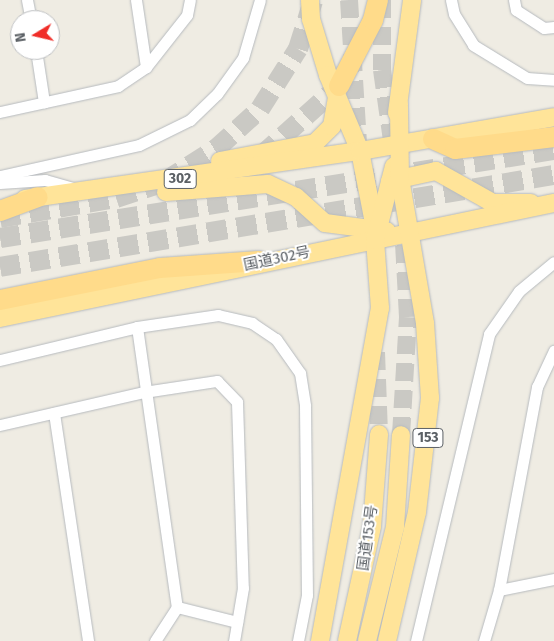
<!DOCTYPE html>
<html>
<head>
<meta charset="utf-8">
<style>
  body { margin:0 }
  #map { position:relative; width:554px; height:641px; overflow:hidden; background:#efece3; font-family:"Fira Sans","Noto Sans JP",sans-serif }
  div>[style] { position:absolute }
  .trunk-tunnel>* { height:18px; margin-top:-9px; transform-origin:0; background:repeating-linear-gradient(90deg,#cac9c4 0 18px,transparent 0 27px) }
  .motorway-tunnel>* { height:20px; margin-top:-10px; transform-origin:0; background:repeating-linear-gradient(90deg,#cac9c4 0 20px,transparent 0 30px) }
  .roads { filter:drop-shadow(0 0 1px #b6babe) drop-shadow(0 0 1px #b6babe) }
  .minor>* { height:11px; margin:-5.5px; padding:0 5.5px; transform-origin:5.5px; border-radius:5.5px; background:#fff }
  .trunk>* { height:18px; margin:-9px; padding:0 9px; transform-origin:9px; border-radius:9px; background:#ffe499 }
  .motorway>* { height:20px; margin:-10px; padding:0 10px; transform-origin:10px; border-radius:10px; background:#ffdb8a }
  span { translate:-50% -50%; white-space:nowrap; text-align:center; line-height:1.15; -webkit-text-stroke:4px #fff; paint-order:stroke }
  .shield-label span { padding:1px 4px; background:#fff; border:1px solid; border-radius:4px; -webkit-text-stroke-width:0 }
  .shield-label { font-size:14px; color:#5b6065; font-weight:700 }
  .street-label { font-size:15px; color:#5b6065 }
  .north { position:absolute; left:10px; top:10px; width:50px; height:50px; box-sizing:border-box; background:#fff; border:1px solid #bdbfc1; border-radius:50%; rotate:261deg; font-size:14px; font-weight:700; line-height:20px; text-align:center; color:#5b6065 }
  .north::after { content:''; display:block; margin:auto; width:18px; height:22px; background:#f02d28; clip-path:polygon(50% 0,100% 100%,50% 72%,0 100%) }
</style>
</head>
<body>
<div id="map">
  <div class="trunk-tunnel">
    <div style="left:349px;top:0;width:144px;rotate:86.4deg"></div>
    <div style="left:382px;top:0;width:70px;rotate:90deg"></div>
    <div style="left:382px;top:70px;width:85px;rotate:81.9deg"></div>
    <div style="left:376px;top:352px;width:82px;rotate:87.9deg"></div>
    <div style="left:401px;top:435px;width:118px;rotate:-86.6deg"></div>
    <div style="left:408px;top:317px;width:75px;rotate:-93.1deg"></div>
  </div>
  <div class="motorway-tunnel">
    <div style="left:261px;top:156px;width:105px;rotate:-41.9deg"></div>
    <div style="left:0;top:218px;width:118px;rotate:-9.8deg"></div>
    <div style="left:116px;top:198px;width:51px;rotate:-18.4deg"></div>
    <div style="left:164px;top:182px;width:62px;rotate:-32.4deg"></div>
    <div style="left:216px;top:149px;width:59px;rotate:-42.3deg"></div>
    <div style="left:260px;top:109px;width:71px;rotate:-57.7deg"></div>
    <div style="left:298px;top:49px;width:50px;rotate:-72.6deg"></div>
    <div style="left:0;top:238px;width:561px;rotate:-9.03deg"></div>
    <div style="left:0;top:267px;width:562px;rotate:-9.43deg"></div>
  </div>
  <div class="roads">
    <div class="minor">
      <div style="left:27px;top:0;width:20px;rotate:79deg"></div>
      <div style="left:136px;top:0;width:68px;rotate:81.5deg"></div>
      <div style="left:451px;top:0;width:14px;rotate:78deg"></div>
      <div style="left:454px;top:14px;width:36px;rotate:58deg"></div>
      <div style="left:473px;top:45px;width:63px;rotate:31.4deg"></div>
      <div style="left:527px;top:78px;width:27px;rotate:4deg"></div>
      <div style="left:514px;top:0;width:10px;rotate:79deg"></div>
      <div style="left:516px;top:10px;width:33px;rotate:33deg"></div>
      <div style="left:544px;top:28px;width:10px;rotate:-6deg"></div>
      <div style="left:36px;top:50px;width:53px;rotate:81.3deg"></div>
      <div style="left:0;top:112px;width:121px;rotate:-12.4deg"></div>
      <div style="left:118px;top:86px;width:34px;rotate:-34deg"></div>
      <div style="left:146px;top:67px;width:66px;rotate:-51.7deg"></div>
      <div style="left:187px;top:15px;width:15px;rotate:-79deg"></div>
      <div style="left:0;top:176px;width:142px;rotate:-12.6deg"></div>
      <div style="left:139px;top:145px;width:57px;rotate:-26.1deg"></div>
      <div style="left:190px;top:120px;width:37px;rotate:-44deg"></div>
      <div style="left:217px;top:94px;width:44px;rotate:-54.2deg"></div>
      <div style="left:243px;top:58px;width:60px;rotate:-73.7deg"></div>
      <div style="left:0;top:183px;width:45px;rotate:-3.8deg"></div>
      <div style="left:45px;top:180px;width:32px;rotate:16deg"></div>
      <div style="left:137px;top:327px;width:283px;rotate:81.9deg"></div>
      <div style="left:0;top:360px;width:141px;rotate:-13.5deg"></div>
      <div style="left:137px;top:327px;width:82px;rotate:-8.4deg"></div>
      <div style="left:218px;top:315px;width:35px;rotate:13deg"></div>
      <div style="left:252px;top:323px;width:29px;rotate:34deg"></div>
      <div style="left:276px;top:339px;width:42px;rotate:54.8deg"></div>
      <div style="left:300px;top:373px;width:33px;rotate:81deg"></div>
      <div style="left:305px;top:406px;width:189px;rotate:89.4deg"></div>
      <div style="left:307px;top:595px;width:47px;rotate:101.1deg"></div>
      <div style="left:54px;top:413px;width:231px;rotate:81.5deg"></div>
      <div style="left:0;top:425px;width:148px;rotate:-12.9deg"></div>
      <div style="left:144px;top:392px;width:74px;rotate:-8.6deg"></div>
      <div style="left:217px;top:381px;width:29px;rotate:46deg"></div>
      <div style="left:237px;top:402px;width:186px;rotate:88.2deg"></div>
      <div style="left:243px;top:588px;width:54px;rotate:99.6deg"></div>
      <div style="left:499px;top:590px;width:56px;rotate:-11.3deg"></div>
      <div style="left:155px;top:641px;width:40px;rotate:-57.1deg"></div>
      <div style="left:177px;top:607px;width:62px;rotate:14deg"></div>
      <div style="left:416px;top:641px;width:316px;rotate:-76.6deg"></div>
      <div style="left:489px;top:334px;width:52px;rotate:-55.1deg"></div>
      <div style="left:519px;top:291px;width:45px;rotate:-39.6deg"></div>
      <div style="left:484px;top:641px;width:53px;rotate:-73.6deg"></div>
      <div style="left:499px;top:590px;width:207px;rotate:-79.4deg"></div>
      <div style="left:537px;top:387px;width:40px;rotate:-65deg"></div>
    </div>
    <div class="trunk">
      <div style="left:310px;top:0;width:19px;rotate:87deg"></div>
      <div style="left:311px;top:19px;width:59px;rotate:73.1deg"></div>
      <div style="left:328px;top:75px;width:82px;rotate:67.2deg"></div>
      <div style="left:360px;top:151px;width:78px;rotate:79deg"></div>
      <div style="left:397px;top:113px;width:114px;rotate:-82.4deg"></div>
      <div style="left:220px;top:161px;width:97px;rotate:-10.7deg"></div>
      <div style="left:315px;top:143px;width:24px;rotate:-45deg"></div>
      <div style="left:332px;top:126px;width:27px;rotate:-80deg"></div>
      <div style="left:390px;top:181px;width:47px;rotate:-12.3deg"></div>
      <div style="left:436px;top:171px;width:65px;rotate:29.3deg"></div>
      <div style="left:493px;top:203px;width:38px"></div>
      <div style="left:166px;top:192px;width:102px;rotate:-4.5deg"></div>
      <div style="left:268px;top:184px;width:31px;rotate:25deg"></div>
      <div style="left:296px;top:197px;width:39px;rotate:42deg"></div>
      <div style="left:325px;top:223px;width:62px;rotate:7.5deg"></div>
      <div style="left:25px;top:199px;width:338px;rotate:-8.2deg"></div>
      <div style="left:360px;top:151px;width:197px;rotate:-9.9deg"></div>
      <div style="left:0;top:318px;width:566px;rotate:-11.73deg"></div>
      <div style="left:320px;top:641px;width:338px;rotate:-79.8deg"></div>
      <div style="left:380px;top:308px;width:68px;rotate:-94.2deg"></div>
      <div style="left:375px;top:240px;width:76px;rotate:-75.6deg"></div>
      <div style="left:347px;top:641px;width:118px;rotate:-77.7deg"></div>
      <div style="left:372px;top:526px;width:92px;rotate:-85.6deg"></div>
      <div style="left:367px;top:641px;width:117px;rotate:-76.2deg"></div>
      <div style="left:395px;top:527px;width:92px;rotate:-86.3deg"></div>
      <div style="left:387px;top:641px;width:132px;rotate:-76.9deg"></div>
      <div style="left:417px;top:512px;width:115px;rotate:-83.5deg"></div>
      <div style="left:430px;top:398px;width:75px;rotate:-93.8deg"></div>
      <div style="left:425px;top:323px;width:146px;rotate:-99.8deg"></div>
      <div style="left:400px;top:179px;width:76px;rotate:-90.8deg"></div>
    </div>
    <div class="motorway">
      <div style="left:339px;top:86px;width:74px;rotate:-62.7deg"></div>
      <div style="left:373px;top:20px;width:21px;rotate:-76deg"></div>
      <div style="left:433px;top:139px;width:24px;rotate:24deg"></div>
      <div style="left:455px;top:149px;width:100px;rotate:-6.9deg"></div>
      <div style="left:0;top:211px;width:40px;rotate:-20.2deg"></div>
      <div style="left:0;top:300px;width:163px;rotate:-11.3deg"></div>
      <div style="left:160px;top:268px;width:99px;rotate:-4deg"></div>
    </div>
  </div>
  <div class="shield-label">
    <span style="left:180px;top:179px">302</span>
    <span style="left:428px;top:438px">153</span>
  </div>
  <div class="street-label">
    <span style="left:277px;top:259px;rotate:-12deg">国道302号</span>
    <span style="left:368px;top:538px;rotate:-82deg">国道153号</span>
  </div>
  <div class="north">N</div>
</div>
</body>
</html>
